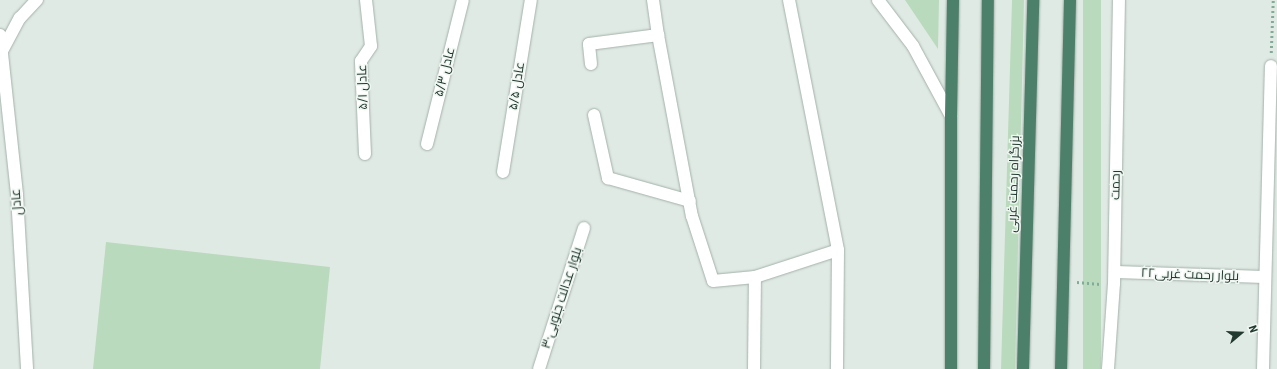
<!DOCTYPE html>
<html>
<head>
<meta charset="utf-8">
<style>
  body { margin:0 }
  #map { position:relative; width:1277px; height:369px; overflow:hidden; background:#e0eae4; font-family:"Roboto Condensed",Cairo,sans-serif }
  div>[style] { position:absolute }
  .green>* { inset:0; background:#badabd; transform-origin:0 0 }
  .path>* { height:2.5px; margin-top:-1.25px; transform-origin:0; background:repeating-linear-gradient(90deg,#82ab98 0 2px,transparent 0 5px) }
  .roads { filter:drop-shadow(0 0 1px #a3b1aa) drop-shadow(0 0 1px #a3b1aa) }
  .minor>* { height:12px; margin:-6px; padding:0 6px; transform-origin:6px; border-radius:6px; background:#fff }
  .tertiary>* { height:12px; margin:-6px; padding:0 6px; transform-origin:6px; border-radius:6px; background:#fff }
  .secondary>* { height:12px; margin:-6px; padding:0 6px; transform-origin:6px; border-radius:6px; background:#fff }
  .trunk>* { height:12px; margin:-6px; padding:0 6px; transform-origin:6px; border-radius:6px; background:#4c806b }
  span { translate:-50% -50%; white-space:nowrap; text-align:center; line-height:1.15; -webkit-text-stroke:3px #f0f7f2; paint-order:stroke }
  .street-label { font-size:13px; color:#22392f }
  .north { position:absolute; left:1221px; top:313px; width:40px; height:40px; -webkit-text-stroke:3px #f0f7f2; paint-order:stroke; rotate:71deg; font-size:11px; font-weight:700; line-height:16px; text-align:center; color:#22392f }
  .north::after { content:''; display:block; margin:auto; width:14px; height:18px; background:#22392f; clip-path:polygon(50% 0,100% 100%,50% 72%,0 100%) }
</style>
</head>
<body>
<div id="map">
  <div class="green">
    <div style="clip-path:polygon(905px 0,939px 0,938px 49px)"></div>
    <div style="clip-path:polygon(1012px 0,1024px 0,1015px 369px,1001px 369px)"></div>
    <div style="left:1083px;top:0;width:18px;height:369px"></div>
    <div style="clip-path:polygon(106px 242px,330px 267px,320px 369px,93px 369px)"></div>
  </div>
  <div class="path">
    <div style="left:1271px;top:53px;width:53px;rotate:-87.8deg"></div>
    <div style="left:1077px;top:282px;width:23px;rotate:5deg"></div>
  </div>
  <div class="roads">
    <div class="minor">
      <div style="left:653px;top:0;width:35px;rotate:82deg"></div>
      <div style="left:658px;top:35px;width:184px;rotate:79.4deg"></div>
      <div style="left:692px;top:216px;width:68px;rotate:72.1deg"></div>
      <div style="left:713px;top:281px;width:42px;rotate:-5.4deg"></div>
      <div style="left:755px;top:277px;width:87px;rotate:-18deg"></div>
      <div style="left:789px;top:0;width:255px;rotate:78.9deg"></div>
      <div style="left:838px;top:250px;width:119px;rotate:90.5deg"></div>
      <div style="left:591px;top:64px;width:20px;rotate:-96deg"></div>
      <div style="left:589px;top:44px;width:70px;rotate:-7.4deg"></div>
      <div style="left:594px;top:115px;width:65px;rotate:77.5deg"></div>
      <div style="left:608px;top:178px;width:85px;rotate:15.7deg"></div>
      <div style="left:427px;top:144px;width:148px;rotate:-76deg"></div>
      <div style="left:365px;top:154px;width:93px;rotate:-92.5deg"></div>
      <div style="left:361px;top:61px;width:18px;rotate:-56deg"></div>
      <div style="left:371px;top:46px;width:46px;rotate:-96.2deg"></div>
      <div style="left:503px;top:172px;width:174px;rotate:-80.8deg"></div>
      <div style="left:1115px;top:272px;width:150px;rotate:1.9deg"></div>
      <div style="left:539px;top:369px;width:148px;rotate:-72.3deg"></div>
      <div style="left:754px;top:369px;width:92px;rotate:-89.4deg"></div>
      <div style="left:1263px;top:369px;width:303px;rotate:-88.5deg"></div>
    </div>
    <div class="tertiary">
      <div style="left:0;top:35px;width:161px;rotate:83.9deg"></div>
      <div style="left:17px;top:195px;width:174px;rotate:86.7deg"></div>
      <div style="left:1px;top:53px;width:40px;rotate:-62deg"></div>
      <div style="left:20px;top:18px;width:25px;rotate:-47deg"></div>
      <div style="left:1108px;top:369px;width:85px;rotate:-86deg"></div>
      <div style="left:1114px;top:284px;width:284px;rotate:-89deg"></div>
    </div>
    <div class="secondary">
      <div style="left:878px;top:0;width:58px;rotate:52.7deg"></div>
      <div style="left:913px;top:46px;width:80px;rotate:61.5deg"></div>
    </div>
    <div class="trunk">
      <div style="left:951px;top:369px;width:253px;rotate:-90deg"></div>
      <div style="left:951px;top:116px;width:116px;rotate:-89deg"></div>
      <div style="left:984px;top:369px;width:369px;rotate:-89.4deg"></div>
      <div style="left:1023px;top:369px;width:369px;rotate:-88.4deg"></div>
      <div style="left:1061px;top:369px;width:369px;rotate:-88.6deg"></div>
    </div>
  </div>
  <div class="street-label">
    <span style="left:445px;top:72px;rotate:-76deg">عادل ۵/۳</span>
    <span style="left:517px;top:86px;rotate:-81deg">عادل ۵/۵</span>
    <span style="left:363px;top:87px;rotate:-91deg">عادل ۵/۱</span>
    <span style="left:1014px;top:184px;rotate:-88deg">بزرگراه رحمت غربی</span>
    <span style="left:1116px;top:185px;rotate:-89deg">رحمت</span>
    <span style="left:17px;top:202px;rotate:-94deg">عادل</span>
    <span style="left:1190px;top:275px;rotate:2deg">بلوار رحمت غربی۲۲</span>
    <span style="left:562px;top:298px;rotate:-72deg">بلوار عدالت جنوبی۳۰</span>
  </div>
  <div class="north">N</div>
</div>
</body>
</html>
